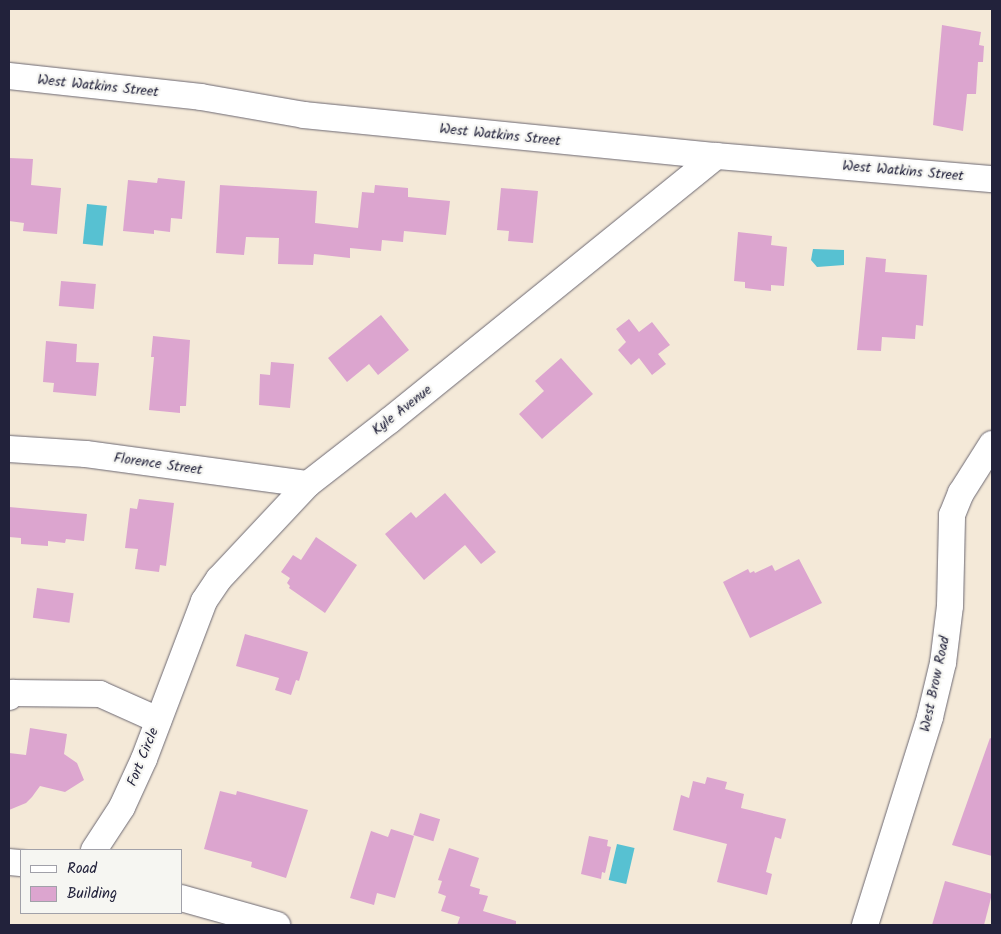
<!DOCTYPE html>
<html>
<head>
<meta charset="utf-8">
<style>
  body { margin:0 }
  #map { position:relative; width:1001px; height:934px; overflow:hidden; background:#f4e9d8; font-family:Kalam,sans-serif }
  div>[style] { position:absolute }
  .water>* { inset:0; background:#57c1d2; transform-origin:0 0 }
  .building>* { inset:0; background:#dca5cf; transform-origin:0 0 }
  .roads { filter:drop-shadow(0 0 1px #6c6872) drop-shadow(0 0 1px #6c6872) }
  .minor>* { height:26px; margin:-13px; padding:0 13px; transform-origin:13px; border-radius:13px; background:#fff }
  span { translate:-50% -50%; white-space:nowrap; text-align:center; line-height:1.15; -webkit-text-stroke:4.5px #f6f6f2; paint-order:stroke }
  .street-label { font-size:14px; color:#22223b }
  .frame { position:absolute; inset:0; border:10px solid #22223b; pointer-events:none }
  .legend { position:absolute; left:20px; top:849px; width:162px; height:65px; box-sizing:border-box; background:#f6f6f2; border:1px solid #a1a1a9; margin:0; padding:6px 9px; list-style:none; font-size:15px; color:#22223b }
  .legend li { display:flex; align-items:center; gap:10px; height:25px }
  .legend b { width:25px; border:1px solid #a1a1a9 }
</style>
</head>
<body>
<div id="map">
  <div class="water">
    <div style="left:87px;top:204px;width:20px;height:40px;rotate:6deg"></div>
    <div style="clip-path:polygon(813px 249px,844px 250px,844px 265px,817px 267px,811px 260px)"></div>
    <div style="left:617px;top:844px;width:18px;height:37px;rotate:13deg"></div>
  </div>
  <div class="building">
    <div style="clip-path:polygon(942px 25px,981px 32px,979px 45px,984px 46px,983px 62px,978px 62px,976px 94px,967px 94px,963px 131px,933px 125px)"></div>
    <div style="clip-path:polygon(9px 158px,33px 159px,31px 185px,61px 188px,57px 234px,23px 231px,24px 223px,9px 221px)"></div>
    <div style="clip-path:polygon(158px 178px,185px 181px,182px 219px,171px 218px,170px 232px,154px 230px,154px 234px,123px 231px,128px 180px,157px 183px)"></div>
    <div style="clip-path:polygon(220px 185px,317px 191px,315px 223px,358px 228px,362px 192px,374px 193px,375px 185px,408px 188px,408px 197px,450px 201px,446px 235px,404px 231px,403px 242px,382px 240px,381px 251px,350px 248px,350px 258px,314px 254px,313px 265px,278px 264px,279px 238px,246px 237px,244px 255px,216px 253px)"></div>
    <div style="clip-path:polygon(501px 188px,538px 191px,533px 243px,508px 241px,509px 231px,497px 230px)"></div>
    <div style="clip-path:polygon(738px 232px,772px 236px,771px 245px,787px 247px,784px 286px,771px 285px,771px 291px,745px 288px,745px 282px,734px 281px)"></div>
    <div style="clip-path:polygon(866px 257px,886px 259px,885px 272px,927px 275px,923px 326px,916px 325px,915px 339px,882px 337px,881px 351px,857px 350px)"></div>
    <div style="left:61px;top:281px;width:35px;height:25px;rotate:5deg"></div>
    <div style="clip-path:polygon(381px 315px,409px 350px,378px 375px,369px 364px,347px 382px,328px 358px)"></div>
    <div style="clip-path:polygon(629px 319px,639px 332px,652px 322px,670px 345px,658px 354px,666px 364px,652px 375px,639px 358px,631px 365px,618px 350px,626px 342px,616px 329px)"></div>
    <div style="clip-path:polygon(153px 336px,190px 340px,186px 406px,180px 406px,180px 413px,149px 410px,154px 357px,151px 357px)"></div>
    <div style="clip-path:polygon(46px 341px,77px 344px,76px 362px,99px 363px,96px 396px,53px 392px,54px 383px,43px 382px)"></div>
    <div style="clip-path:polygon(561px 358px,593px 394px,542px 439px,519px 414px,544px 391px,535px 381px)"></div>
    <div style="clip-path:polygon(271px 362px,294px 364px,290px 408px,259px 405px,260px 374px,270px 375px)"></div>
    <div style="clip-path:polygon(445px 493px,496px 552px,481px 564px,465px 545px,424px 580px,385px 534px,411px 512px,416px 518px)"></div>
    <div style="clip-path:polygon(139px 499px,174px 503px,166px 566px,160px 565px,159px 572px,135px 569px,138px 549px,125px 548px,130px 508px,137px 509px)"></div>
    <div style="clip-path:polygon(9px 507px,87px 514px,84px 541px,66px 539px,65px 543px,48px 541px,48px 546px,21px 544px,21px 538px,9px 537px)"></div>
    <div style="clip-path:polygon(316px 537px,357px 565px,325px 613px,289px 588px,290px 586px,287px 583px,290px 578px,281px 572px,293px 555px,301px 560px)"></div>
    <div style="clip-path:polygon(799px 559px,822px 603px,750px 638px,723px 582px,748px 569px,750px 573px,754px 571px,755px 573px,772px 565px,775px 571px)"></div>
    <div style="left:37px;top:588px;width:37px;height:30px;rotate:8deg"></div>
    <div style="clip-path:polygon(245px 634px,308px 652px,299px 681px,296px 680px,291px 695px,275px 690px,279px 678px,236px 666px)"></div>
    <div style="clip-path:polygon(30px 728px,67px 734px,64px 754px,77px 763px,84px 780px,65px 792px,40px 786px,32px 797px,26px 803px,9px 810px,9px 753px,26px 755px)"></div>
    <div style="clip-path:polygon(990px 738px,992px 739px,992px 856px,952px 845px)"></div>
    <div style="clip-path:polygon(707px 777px,727px 782px,725px 789px,744px 794px,741px 808px,786px 819px,781px 839px,775px 837px,766px 872px,772px 874px,767px 895px,717px 882px,727px 844px,673px 830px,681px 795px,689px 798px,693px 781px,705px 784px)"></div>
    <div style="clip-path:polygon(220px 791px,236px 795px,237px 791px,308px 810px,286px 878px,251px 867px,252px 862px,204px 849px)"></div>
    <div style="left:420px;top:813px;width:21px;height:23px;rotate:17deg"></div>
    <div style="clip-path:polygon(391px 829px,414px 836px,395px 898px,377px 893px,374px 905px,350px 898px,371px 831px,388px 837px)"></div>
    <div style="clip-path:polygon(589px 836px,608px 840px,607px 846px,611px 847px,605px 873px,602px 872px,601px 879px,581px 874px)"></div>
    <div style="clip-path:polygon(449px 848px,479px 858px,470px 886px,480px 889px,479px 894px,488px 896px,483px 911px,516px 921px,516px 925px,457px 925px,460px 917px,441px 911px,446px 896px,438px 893px,442px 881px,438px 880px)"></div>
    <div style="clip-path:polygon(945px 881px,992px 894px,984px 925px,932px 925px)"></div>
  </div>
  <div class="roads">
    <div class="minor">
      <div style="left:9px;top:76px;width:193px;rotate:6.2deg"></div>
      <div style="left:201px;top:97px;width:105px;rotate:9.9deg"></div>
      <div style="left:304px;top:115px;width:414px;rotate:5.7deg"></div>
      <div style="left:716px;top:156px;width:277px;rotate:4.8deg"></div>
      <div style="left:9px;top:449px;width:77px;rotate:3.7deg"></div>
      <div style="left:86px;top:454px;width:224px;rotate:7.7deg"></div>
      <div style="left:9px;top:697px;width:6px;rotate:-45deg"></div>
      <div style="left:13px;top:693px;width:87px;rotate:0.7deg"></div>
      <div style="left:100px;top:694px;width:64px;rotate:24.1deg"></div>
      <div style="left:94px;top:850px;width:51px;rotate:-56.9deg"></div>
      <div style="left:122px;top:807px;width:53px;rotate:-65.4deg"></div>
      <div style="left:144px;top:759px;width:169px;rotate:-69.2deg"></div>
      <div style="left:204px;top:601px;width:27px;rotate:-56deg"></div>
      <div style="left:219px;top:579px;width:130px;rotate:-46.9deg"></div>
      <div style="left:308px;top:484px;width:103px;rotate:-37.9deg"></div>
      <div style="left:389px;top:421px;width:421px;rotate:-39deg"></div>
      <div style="left:9px;top:862px;width:12px;rotate:5deg"></div>
      <div style="left:181px;top:898px;width:100px;rotate:15.7deg"></div>
      <div style="left:865px;top:925px;width:218px;rotate:-72.6deg"></div>
      <div style="left:930px;top:717px;width:56px;rotate:-76.5deg"></div>
      <div style="left:943px;top:663px;width:57px;rotate:-83deg"></div>
      <div style="left:950px;top:606px;width:91px;rotate:-88.7deg"></div>
      <div style="left:952px;top:515px;width:24px;rotate:-68deg"></div>
      <div style="left:961px;top:493px;width:58px;rotate:-57.7deg"></div>
    </div>
  </div>
  <div class="street-label">
    <span style="left:98px;top:86px;rotate:6deg">West Watkins Street</span>
    <span style="left:500px;top:135px;rotate:6deg">West Watkins Street</span>
    <span style="left:903px;top:171px;rotate:5deg">West Watkins Street</span>
    <span style="left:402px;top:410px;rotate:-38deg">Kyle Avenue</span>
    <span style="left:158px;top:464px;rotate:8deg">Florence Street</span>
    <span style="left:935px;top:684px;rotate:-78deg">West Brow Road</span>
    <span style="left:143px;top:757px;rotate:-68deg">Fort Circle</span>
  </div>
  <div class="frame"></div>
  <ul class="legend">
  <li><b style="height:6px;background:#fff"></b>Road</li>
  <li><b style="height:14px;background:#dca5cf"></b>Building</li>
  </ul>
</div>
</body>
</html>
